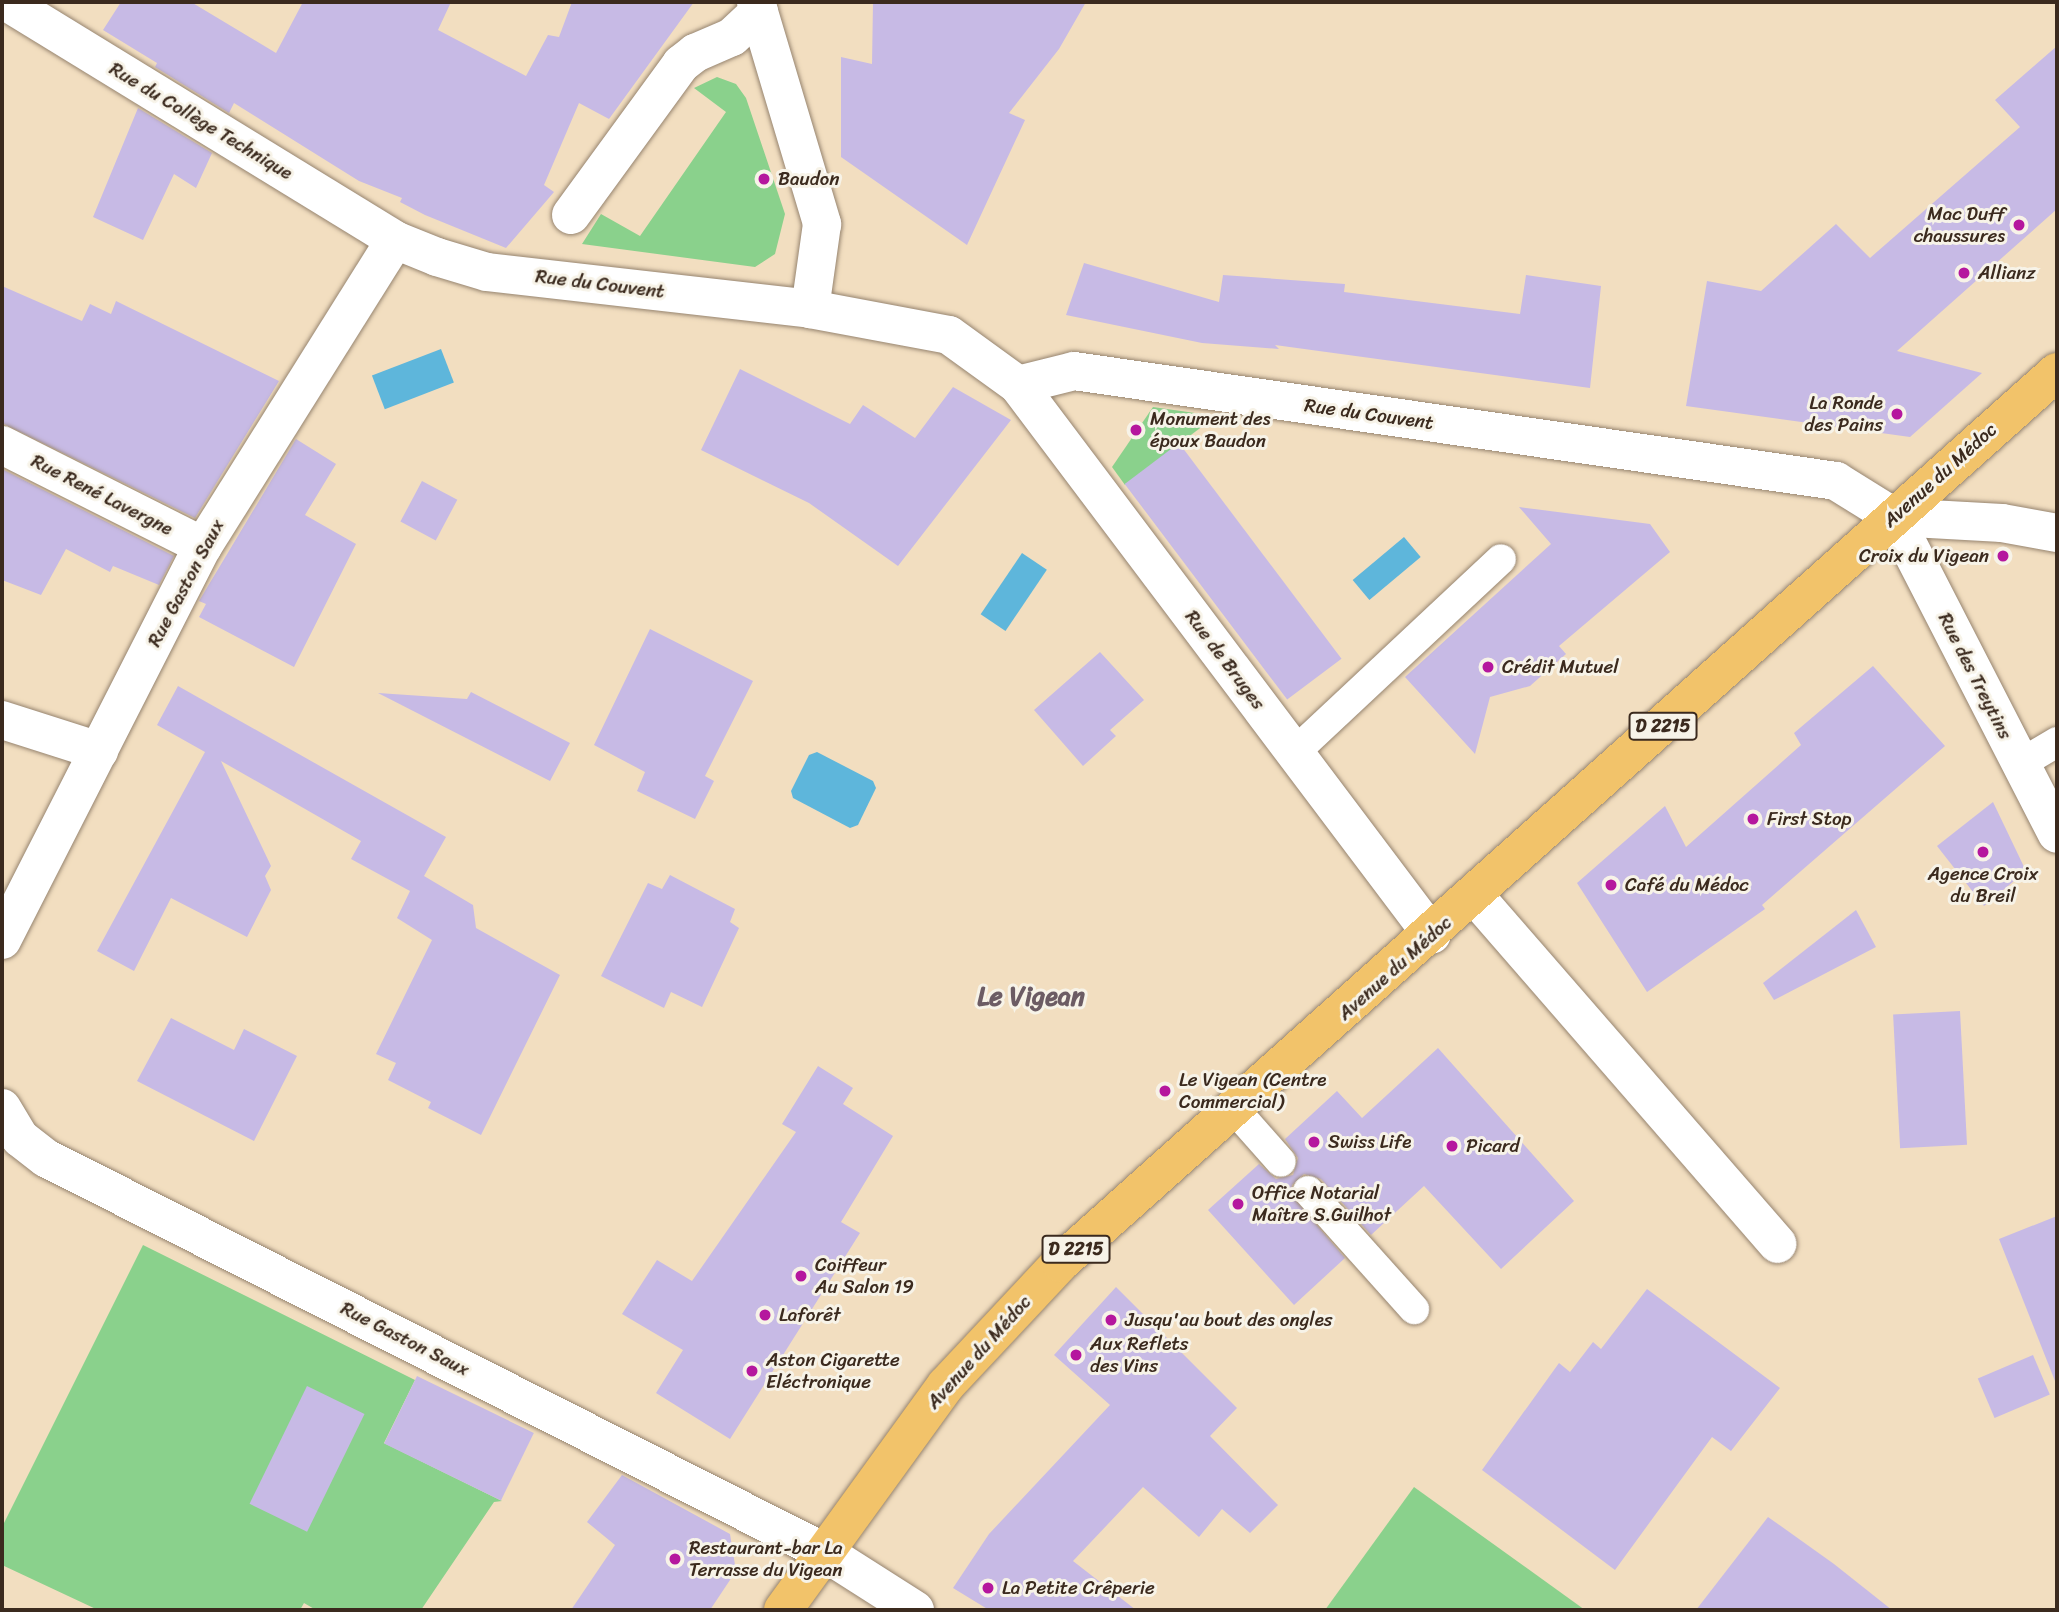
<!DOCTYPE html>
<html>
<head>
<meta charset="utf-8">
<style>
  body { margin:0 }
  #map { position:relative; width:2059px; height:1612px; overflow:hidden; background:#f2dec0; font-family:Sriracha,sans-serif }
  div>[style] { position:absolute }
  .green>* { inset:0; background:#8ad18c }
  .water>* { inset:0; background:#5eb6db; transform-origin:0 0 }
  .building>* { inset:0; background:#c7bae5; transform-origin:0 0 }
  .roads { filter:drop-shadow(0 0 2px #96846f) drop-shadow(0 0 2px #96846f) }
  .lane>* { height:30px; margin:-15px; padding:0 15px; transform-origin:15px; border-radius:15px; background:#fff }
  .street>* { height:38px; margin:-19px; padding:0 19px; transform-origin:19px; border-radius:19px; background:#fff }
  .primary>* { height:38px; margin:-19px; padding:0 19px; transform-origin:19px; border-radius:19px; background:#f2c36a }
  .dots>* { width:19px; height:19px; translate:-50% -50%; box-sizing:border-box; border:4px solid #f7f3e8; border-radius:50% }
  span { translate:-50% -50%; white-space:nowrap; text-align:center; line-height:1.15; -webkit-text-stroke:6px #f7f3e8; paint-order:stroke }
  .shield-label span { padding:2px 5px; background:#f7f3e8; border:2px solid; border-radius:5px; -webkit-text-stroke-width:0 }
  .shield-label { font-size:18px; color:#3b2a1e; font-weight:700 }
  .street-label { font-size:19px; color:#3b2a1e }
  .poi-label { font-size:19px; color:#3b2a1e }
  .left { translate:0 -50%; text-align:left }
  .right { translate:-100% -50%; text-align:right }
  .district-label { font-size:26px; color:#6c5c64; font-weight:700 }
  .frame { position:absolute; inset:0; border:4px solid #3b2a1e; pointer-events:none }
</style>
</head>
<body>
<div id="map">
  <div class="green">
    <div style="clip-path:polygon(717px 77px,736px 84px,746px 98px,785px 214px,775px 254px,755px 267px,582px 244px,601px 214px,640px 236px,726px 112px,694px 88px)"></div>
    <div style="clip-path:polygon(1153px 407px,1216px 416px,1125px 485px,1112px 467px)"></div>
    <div style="clip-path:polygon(143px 1245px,415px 1380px,384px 1443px,502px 1501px,494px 1502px,421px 1610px,316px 1610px,304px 1603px,300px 1610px,98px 1610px,2px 1565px,2px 1527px)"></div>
    <div style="clip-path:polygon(1414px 1487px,1585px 1610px,1325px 1610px)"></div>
  </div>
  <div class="water">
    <div style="left:441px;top:349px;width:36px;height:74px;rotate:69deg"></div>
    <div style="left:1404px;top:537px;width:26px;height:67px;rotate:50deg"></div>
    <div style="left:1022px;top:553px;width:30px;height:74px;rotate:34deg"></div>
    <div style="clip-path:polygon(817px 752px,873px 781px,876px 788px,858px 825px,850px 828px,793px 798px,791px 791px,809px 755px)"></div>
  </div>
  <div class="building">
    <div style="clip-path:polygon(121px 2px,191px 2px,276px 53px,303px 2px,451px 2px,438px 30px,526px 76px,548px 35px,559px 37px,572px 2px,694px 2px,609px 119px,579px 103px,544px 185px,554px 192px,506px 248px,425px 215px,400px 202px,402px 198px,359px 181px,234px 103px,229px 113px,155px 67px,157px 63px,103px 30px)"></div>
    <div style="clip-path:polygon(873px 2px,1086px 2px,1059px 49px,1009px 113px,1025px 120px,967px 245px,841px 157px,841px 57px,872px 64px)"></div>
    <div style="clip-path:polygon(2057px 46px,2057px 209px,1897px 351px,1982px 373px,1910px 437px,1686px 406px,1707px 281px,1761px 291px,1836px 224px,1870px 258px,2020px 127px,1995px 100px)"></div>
    <div style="clip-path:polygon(138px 108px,212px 153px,196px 188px,174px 174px,143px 240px,93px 217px)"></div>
    <div style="clip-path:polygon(1084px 263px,1219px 302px,1223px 275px,1345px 284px,1344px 292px,1520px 314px,1526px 275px,1601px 286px,1590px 388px,1275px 345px,1279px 349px,1202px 343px,1066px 315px)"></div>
    <div style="clip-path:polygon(2px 286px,82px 321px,90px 304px,111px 314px,116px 301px,279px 381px,195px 518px,2px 423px)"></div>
    <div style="clip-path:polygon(740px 369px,850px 424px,863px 405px,915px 438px,953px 387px,1011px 420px,898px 566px,809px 503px,701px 450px)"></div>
    <div style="clip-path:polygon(296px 439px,336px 464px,305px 515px,356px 544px,294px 667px,199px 617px,206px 604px,199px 601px)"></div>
    <div style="left:1179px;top:443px;width:270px;height:68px;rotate:53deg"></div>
    <div style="clip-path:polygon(2px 469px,174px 556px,159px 585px,113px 566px,110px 572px,66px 549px,41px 595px,2px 580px)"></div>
    <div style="left:422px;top:481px;width:40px;height:46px;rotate:28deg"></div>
    <div style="clip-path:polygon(1519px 507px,1650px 524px,1670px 552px,1559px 646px,1566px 654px,1530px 686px,1490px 697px,1475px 754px,1405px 677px,1551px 544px)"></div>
    <div style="clip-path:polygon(650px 629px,753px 681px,705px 776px,714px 781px,695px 819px,637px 791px,645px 772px,594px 745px)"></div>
    <div style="clip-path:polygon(1100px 652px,1144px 700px,1110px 730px,1116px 736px,1083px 766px,1034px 710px)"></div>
    <div style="clip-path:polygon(1873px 666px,1945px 746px,1762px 905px,1765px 909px,1647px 992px,1577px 883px,1665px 806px,1686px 847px,1801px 745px,1794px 733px)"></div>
    <div style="clip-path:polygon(178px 686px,446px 837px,424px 876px,473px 905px,476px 928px,560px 975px,481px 1135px,428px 1108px,431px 1102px,388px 1080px,396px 1063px,376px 1054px,432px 940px,397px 918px,410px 891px,351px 859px,361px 841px,221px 761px,271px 866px,265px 876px,271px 890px,247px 937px,171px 898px,134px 971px,97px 951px,205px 752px,157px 725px)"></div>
    <div style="clip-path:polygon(471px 692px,570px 743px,550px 781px,378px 693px,467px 699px)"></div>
    <div style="clip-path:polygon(1993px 802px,2026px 871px,1984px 906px,1937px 846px)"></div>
    <div style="clip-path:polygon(670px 875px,735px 909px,730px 922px,739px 928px,702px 1007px,671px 992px,664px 1008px,601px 976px,648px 883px,662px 889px)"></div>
    <div style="clip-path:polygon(1856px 910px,1876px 947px,1774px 1000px,1763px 983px)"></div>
    <div style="left:1960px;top:1011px;width:134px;height:67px;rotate:87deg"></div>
    <div style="clip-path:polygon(171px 1018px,234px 1050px,244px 1029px,297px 1056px,254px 1141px,137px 1081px)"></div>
    <div style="clip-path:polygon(1438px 1048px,1574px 1201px,1501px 1269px,1424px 1186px,1371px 1235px,1321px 1179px,1304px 1174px,1292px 1185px,1291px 1195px,1345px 1258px,1294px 1305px,1208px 1210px,1259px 1164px,1276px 1179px,1293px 1175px,1298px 1158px,1285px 1139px,1337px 1091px,1362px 1118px)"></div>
    <div style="clip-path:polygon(818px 1066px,853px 1088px,843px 1104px,893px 1136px,841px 1222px,860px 1233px,730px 1439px,656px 1393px,683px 1350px,622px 1314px,657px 1260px,692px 1281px,796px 1132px,782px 1124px)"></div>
    <div style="clip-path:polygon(2057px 1216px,2057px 1381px,2055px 1381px,1999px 1239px)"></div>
    <div style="clip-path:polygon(1116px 1287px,1237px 1408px,1210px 1436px,1278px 1505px,1250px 1533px,1222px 1509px,1199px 1537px,1143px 1487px,1073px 1561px,1136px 1610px,989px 1610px,953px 1588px,989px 1534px,1110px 1405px,1054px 1355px)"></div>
    <div style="clip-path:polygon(1647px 1289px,1780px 1388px,1731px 1451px,1712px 1437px,1615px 1570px,1482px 1470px,1559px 1363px,1570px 1372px,1593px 1342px,1601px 1349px)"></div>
    <div style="left:2033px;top:1355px;width:43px;height:60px;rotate:67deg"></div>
    <div style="left:417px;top:1376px;width:130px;height:75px;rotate:26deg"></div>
    <div style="left:307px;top:1386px;width:64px;height:131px;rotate:26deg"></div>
    <div style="clip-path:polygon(622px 1475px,730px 1534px,736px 1571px,710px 1610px,571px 1610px,615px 1545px,587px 1522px)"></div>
    <div style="clip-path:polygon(1768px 1517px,1834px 1564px,1892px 1610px,1696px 1610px)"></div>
  </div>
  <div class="roads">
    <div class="lane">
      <div style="left:1295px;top:752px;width:282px;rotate:-43.1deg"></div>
      <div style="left:2020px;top:764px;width:43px;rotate:-30.7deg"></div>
      <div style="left:1235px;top:1110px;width:69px;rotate:48.5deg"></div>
      <div style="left:1308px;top:1191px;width:159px;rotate:48.1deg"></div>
    </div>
    <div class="street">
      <div style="left:7px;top:2px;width:455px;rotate:31.5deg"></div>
      <div style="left:395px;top:240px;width:45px;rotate:22deg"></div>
      <div style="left:437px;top:257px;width:52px;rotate:16.7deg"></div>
      <div style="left:487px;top:272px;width:325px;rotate:6.5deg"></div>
      <div style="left:810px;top:309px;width:141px;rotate:10.6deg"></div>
      <div style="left:949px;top:335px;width:85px;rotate:35.9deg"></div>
      <div style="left:1018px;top:385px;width:688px;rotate:53.03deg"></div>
      <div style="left:756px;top:2px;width:232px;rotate:73.4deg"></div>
      <div style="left:822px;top:224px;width:86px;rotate:98deg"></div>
      <div style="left:571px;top:215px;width:187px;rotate:-53.9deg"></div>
      <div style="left:681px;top:64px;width:18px;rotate:-38deg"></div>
      <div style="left:695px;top:53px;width:40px;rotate:-23.4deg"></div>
      <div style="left:732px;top:37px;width:37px;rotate:-43deg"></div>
      <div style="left:1018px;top:385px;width:58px;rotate:-14deg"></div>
      <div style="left:1074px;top:371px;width:770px;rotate:8.21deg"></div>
      <div style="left:1836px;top:481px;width:68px;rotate:31.8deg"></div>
      <div style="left:1894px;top:517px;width:356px;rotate:62.8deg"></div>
      <div style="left:2px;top:445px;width:225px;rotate:26.7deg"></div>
      <div style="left:1894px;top:517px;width:108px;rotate:3.2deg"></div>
      <div style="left:2002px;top:523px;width:56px;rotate:10.3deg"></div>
      <div style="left:2px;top:720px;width:102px;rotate:17.7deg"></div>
      <div style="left:1475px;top:896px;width:461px;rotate:49deg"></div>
      <div style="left:2px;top:940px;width:442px;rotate:-63deg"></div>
      <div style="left:203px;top:546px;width:361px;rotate:-57.9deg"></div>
      <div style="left:2px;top:1108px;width:35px;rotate:59deg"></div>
      <div style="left:20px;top:1138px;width:33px;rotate:38deg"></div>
      <div style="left:46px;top:1158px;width:872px;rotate:26.86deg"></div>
      <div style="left:824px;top:1552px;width:108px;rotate:32.5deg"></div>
    </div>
    <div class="primary">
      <div style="left:783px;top:1610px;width:278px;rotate:-54.1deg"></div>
      <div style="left:946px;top:1385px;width:167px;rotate:-46.9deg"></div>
      <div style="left:1060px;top:1263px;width:1337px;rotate:-41.79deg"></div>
    </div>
  </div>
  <div class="dots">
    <div style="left:764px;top:179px;background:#b5179e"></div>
    <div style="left:2019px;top:225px;background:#b5179e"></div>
    <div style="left:1964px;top:273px;background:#b5179e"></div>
    <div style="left:1897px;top:414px;background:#b5179e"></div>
    <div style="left:1136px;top:430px;background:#b5179e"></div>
    <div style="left:2003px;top:556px;background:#b5179e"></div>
    <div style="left:1488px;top:667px;background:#b5179e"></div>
    <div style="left:1753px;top:819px;background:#b5179e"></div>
    <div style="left:1983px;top:852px;background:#b5179e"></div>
    <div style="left:1611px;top:885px;background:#b5179e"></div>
    <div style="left:1165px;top:1091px;background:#b5179e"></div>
    <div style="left:1314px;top:1142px;background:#b5179e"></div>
    <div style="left:1452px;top:1146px;background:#b5179e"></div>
    <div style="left:1238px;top:1204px;background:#b5179e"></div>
    <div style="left:801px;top:1276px;background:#b5179e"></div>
    <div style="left:765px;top:1315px;background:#b5179e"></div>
    <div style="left:1111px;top:1320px;background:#b5179e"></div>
    <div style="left:1076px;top:1355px;background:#b5179e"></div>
    <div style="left:752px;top:1371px;background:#b5179e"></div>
    <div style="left:675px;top:1559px;background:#b5179e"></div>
    <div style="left:988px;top:1588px;background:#b5179e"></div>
  </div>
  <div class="shield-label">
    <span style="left:1663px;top:726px">D 2215</span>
    <span style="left:1076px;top:1249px">D 2215</span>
  </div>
  <div class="street-label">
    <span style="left:201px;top:121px;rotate:31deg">Rue du Collège Technique</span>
    <span style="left:600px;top:284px;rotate:7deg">Rue du Couvent</span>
    <span style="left:1369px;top:414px;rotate:8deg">Rue du Couvent</span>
    <span style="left:1940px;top:475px;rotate:-42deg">Avenue du Médoc</span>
    <span style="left:102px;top:495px;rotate:27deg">Rue René Lavergne</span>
    <span style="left:186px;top:583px;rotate:-62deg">Rue Gaston Saux</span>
    <span style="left:1225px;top:660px;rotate:53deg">Rue de Bruges</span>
    <span style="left:1975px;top:676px;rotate:63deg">Rue des Treytins</span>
    <span style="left:1395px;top:968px;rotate:-42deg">Avenue du Médoc</span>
    <span style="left:405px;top:1339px;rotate:27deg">Rue Gaston Saux</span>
    <span style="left:979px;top:1352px;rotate:-48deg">Avenue du Médoc</span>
  </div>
  <div class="poi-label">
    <span class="left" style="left:778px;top:179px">Baudon</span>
    <span class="right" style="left:2005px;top:225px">Mac Duff<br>chaussures</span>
    <span class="left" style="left:1978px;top:273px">Allianz</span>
    <span class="right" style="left:1883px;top:414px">La Ronde<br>des Pains</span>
    <span class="left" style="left:1150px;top:430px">Monument des<br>époux Baudon</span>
    <span class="right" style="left:1989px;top:556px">Croix du Vigean</span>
    <span class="left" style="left:1502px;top:667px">Crédit Mutuel</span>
    <span class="left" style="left:1767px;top:819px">First Stop</span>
    <span style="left:1983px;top:885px">Agence Croix<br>du Breil</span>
    <span class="left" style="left:1625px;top:885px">Café du Médoc</span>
    <span class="left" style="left:1179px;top:1091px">Le Vigean (Centre<br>Commercial)</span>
    <span class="left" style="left:1328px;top:1142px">Swiss Life</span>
    <span class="left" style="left:1466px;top:1146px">Picard</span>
    <span class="left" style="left:1252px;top:1204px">Office Notarial<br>Maître S.Guilhot</span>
    <span class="left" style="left:815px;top:1276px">Coiffeur<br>Au Salon 19</span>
    <span class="left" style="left:779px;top:1315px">Laforêt</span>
    <span class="left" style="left:1125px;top:1320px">Jusqu'au bout des ongles</span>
    <span class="left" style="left:1090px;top:1355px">Aux Reflets<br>des Vins</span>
    <span class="left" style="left:766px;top:1371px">Aston Cigarette<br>Eléctronique</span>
    <span class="left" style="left:689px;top:1559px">Restaurant-bar La<br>Terrasse du Vigean</span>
    <span class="left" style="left:1002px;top:1588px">La Petite Crêperie</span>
  </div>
  <div class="district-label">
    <span style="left:1031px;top:997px">Le Vigean</span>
  </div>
  <div class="frame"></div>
</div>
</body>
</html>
